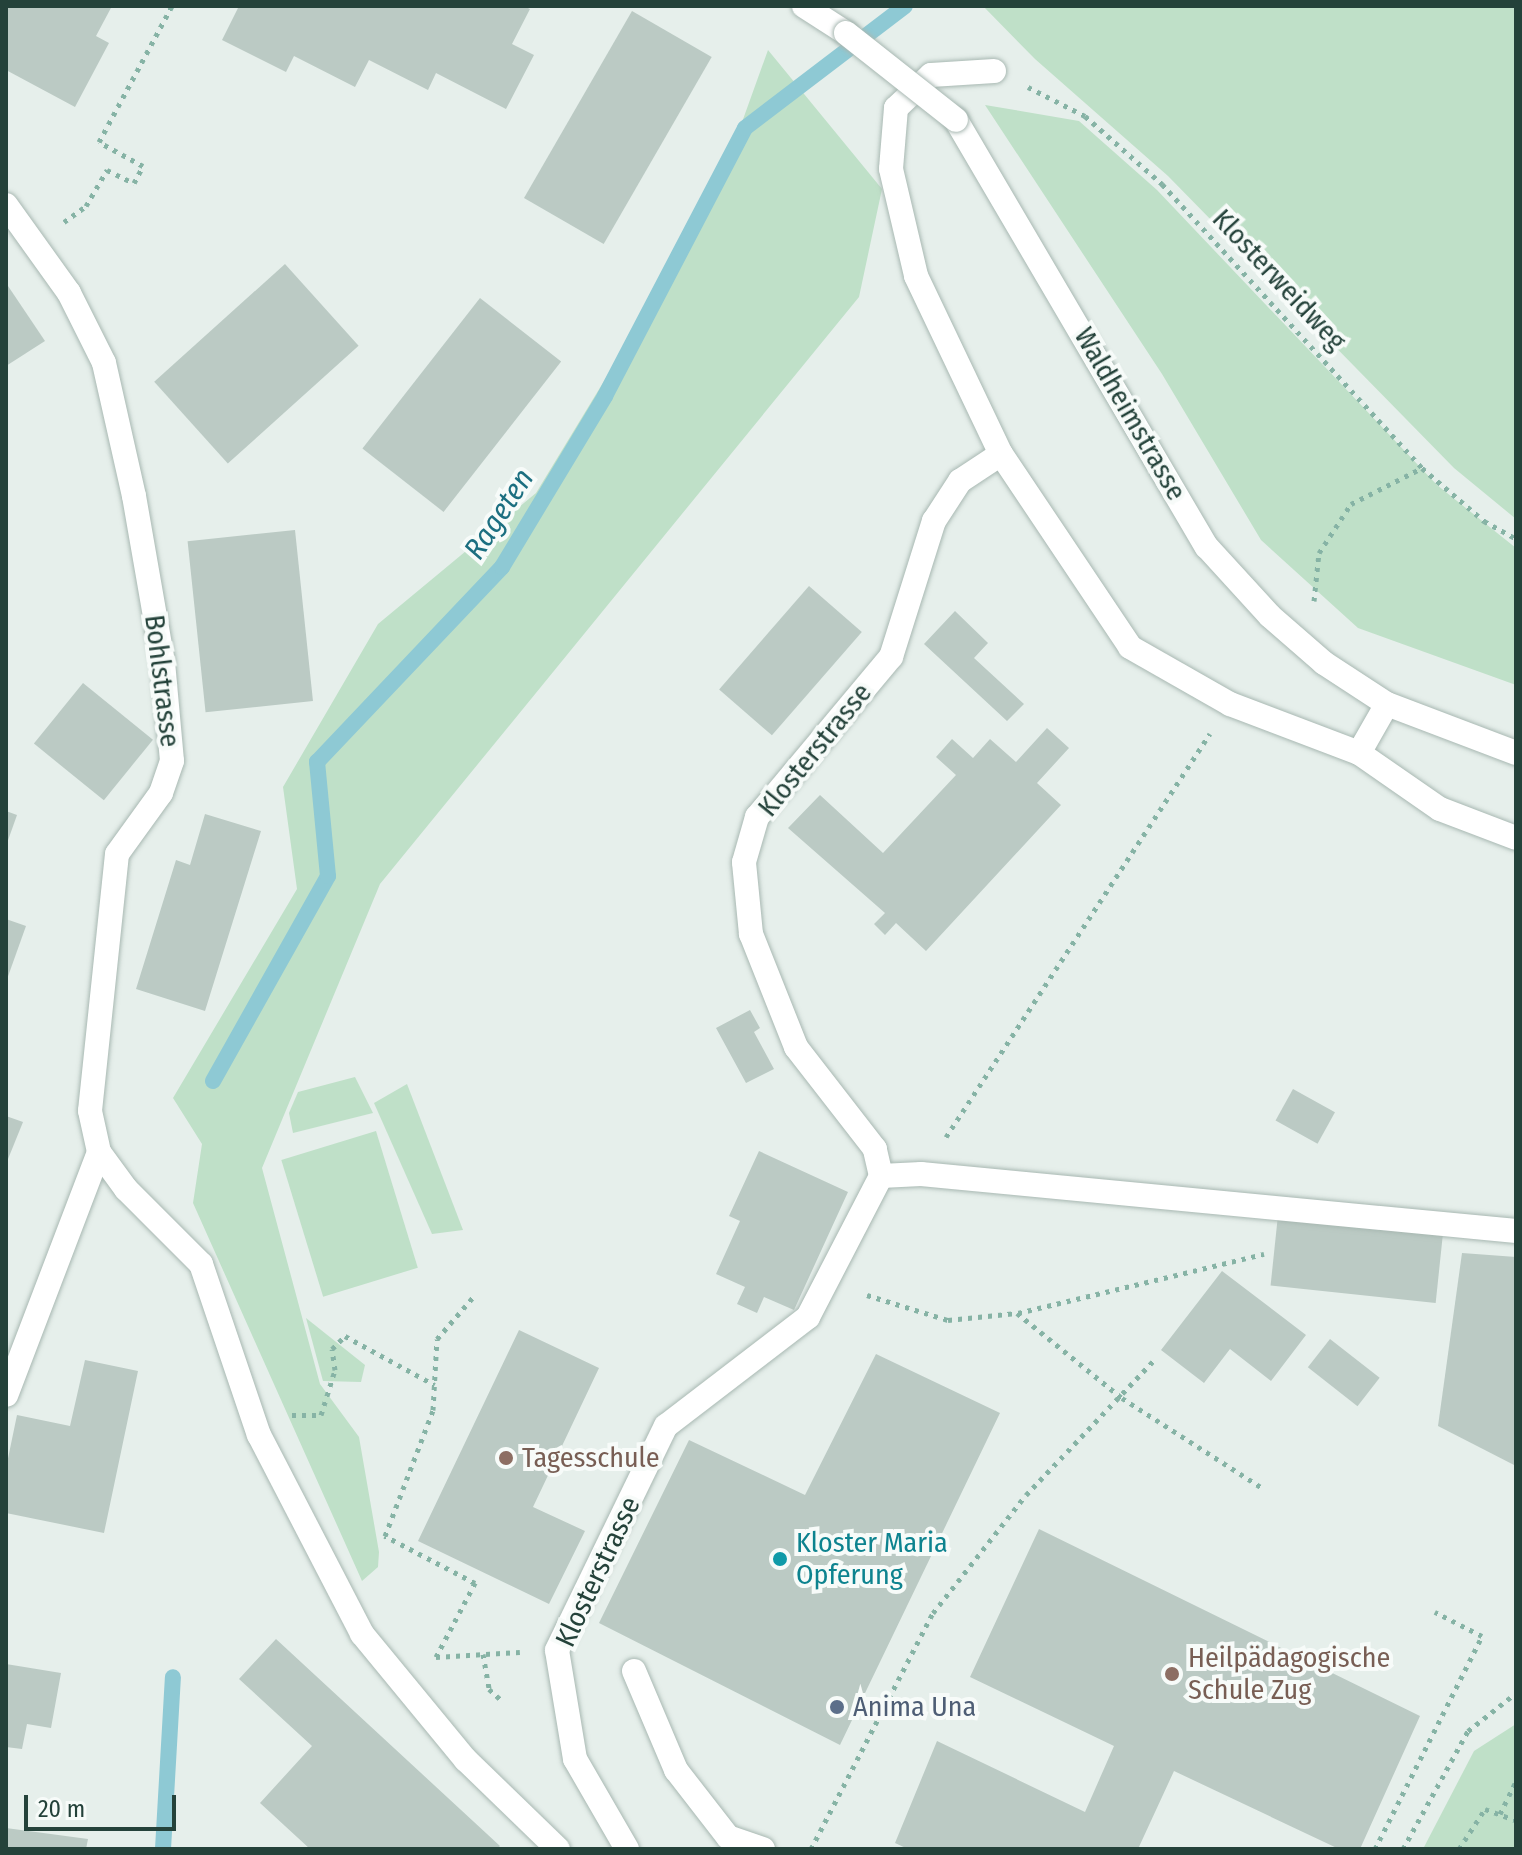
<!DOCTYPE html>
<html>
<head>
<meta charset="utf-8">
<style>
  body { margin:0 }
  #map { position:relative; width:1522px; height:1855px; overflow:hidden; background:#e6efeb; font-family:"Fira Sans Condensed",sans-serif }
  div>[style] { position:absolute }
  .green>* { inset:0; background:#bfe0c8; transform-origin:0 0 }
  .stream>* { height:16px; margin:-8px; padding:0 8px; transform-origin:8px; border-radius:8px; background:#8ec9d4 }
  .building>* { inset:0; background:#bbcac4; transform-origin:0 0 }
  .path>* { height:5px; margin-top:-2.5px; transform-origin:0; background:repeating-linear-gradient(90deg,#86b3a5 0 4px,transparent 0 10px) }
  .roads { filter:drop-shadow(0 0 2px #a8b8b2) drop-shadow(0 0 2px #a8b8b2) }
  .minor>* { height:24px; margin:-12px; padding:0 12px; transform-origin:12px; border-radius:12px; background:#fff }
  .bridges { filter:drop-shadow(0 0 2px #a8b8b2) drop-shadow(0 0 2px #a8b8b2) }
  .minor-bridge>* { height:24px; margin:-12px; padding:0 12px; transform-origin:12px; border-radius:12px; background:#fff }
  .dots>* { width:22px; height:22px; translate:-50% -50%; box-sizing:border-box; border:4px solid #f7fbf9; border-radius:50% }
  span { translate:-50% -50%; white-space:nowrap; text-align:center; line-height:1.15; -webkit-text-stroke:8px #f7fbf9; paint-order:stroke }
  .street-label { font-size:28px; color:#24423a }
  .education-label { font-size:28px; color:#785e54 }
  .left { translate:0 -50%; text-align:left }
  .culture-label { font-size:28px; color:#0d838f }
  .service-label { font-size:28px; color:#4e5e75 }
  .water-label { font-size:30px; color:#1c6f80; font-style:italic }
  .frame { position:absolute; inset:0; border:8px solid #24423a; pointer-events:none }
  .scale { position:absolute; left:24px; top:1795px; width:152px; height:36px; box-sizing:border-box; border:4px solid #24423a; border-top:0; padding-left:10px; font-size:24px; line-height:28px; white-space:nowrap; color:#24423a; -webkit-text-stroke:6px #f7fbf9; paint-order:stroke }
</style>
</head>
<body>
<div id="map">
  <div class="green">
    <div style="clip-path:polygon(983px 6px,1516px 6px,1516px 519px,1454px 468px,1168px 176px,1035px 59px)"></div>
    <div style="clip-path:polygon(768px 50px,882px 189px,859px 297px,380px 884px,262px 1168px,320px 1384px,359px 1437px,379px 1552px,378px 1567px,362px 1581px,193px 1203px,202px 1144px,173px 1098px,297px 889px,283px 787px,378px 624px,536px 493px,714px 200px)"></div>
    <div style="clip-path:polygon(985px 105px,1079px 121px,1157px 190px,1437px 485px,1516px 548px,1516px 685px,1358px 628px,1261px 540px,1162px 374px)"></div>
    <div style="clip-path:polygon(355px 1077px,373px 1113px,293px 1133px,289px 1113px,298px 1092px)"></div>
    <div style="clip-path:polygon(407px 1084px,463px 1230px,432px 1234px,374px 1103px)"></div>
    <div style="left:376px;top:1131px;width:143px;height:99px;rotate:73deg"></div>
    <div style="clip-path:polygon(306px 1318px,365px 1365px,361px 1382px,323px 1381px)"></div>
    <div style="clip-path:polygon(1516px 1724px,1516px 1849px,1423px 1849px,1474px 1751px)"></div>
  </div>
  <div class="stream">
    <div style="left:213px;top:1081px;width:235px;rotate:-60.7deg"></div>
    <div style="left:328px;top:876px;width:115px;rotate:-95.5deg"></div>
    <div style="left:317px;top:762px;width:269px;rotate:-46.5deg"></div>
    <div style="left:502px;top:567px;width:200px;rotate:-58.9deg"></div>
    <div style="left:605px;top:396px;width:302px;rotate:-62.4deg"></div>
    <div style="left:745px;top:128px;width:201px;rotate:-37.3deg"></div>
    <div style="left:163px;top:1849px;width:172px;rotate:-86.7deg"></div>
  </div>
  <div class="building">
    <div style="clip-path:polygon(6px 6px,112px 6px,96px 36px,109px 43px,75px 107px,6px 70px)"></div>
    <div style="clip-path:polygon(239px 6px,524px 6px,530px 9px,512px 44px,534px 55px,506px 109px,436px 73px,428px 90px,369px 60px,355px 87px,294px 56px,286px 72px,222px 40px)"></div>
    <div style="left:632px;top:11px;width:92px;height:216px;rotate:30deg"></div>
    <div style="left:285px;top:264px;width:110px;height:176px;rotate:48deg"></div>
    <div style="clip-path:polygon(6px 283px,45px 341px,6px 366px)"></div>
    <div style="left:480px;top:298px;width:103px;height:191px;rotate:38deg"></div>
    <div style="left:295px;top:530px;width:172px;height:108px;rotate:84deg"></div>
    <div style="left:809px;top:586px;width:70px;height:137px;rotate:41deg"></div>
    <div style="clip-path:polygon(955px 611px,988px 643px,974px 658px,1024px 704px,1007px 721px,924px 644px)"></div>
    <div style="left:83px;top:683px;width:90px;height:78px;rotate:39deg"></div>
    <div style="clip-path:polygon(1047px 728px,1069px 748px,1037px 783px,1061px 805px,926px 951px,896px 923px,885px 935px,874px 924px,885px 913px,788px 828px,820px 795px,883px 853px,956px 775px,936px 757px,952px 739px,973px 758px,990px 739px,1016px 762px)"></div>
    <div style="clip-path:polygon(6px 811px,17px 815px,6px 846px)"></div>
    <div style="clip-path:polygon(205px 814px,261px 831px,205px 1011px,136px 989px,176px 860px,190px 865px)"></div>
    <div style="clip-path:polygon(6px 919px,26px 926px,6px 982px)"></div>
    <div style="clip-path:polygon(750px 1010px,760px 1028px,754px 1032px,774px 1069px,746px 1083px,716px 1028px)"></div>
    <div style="left:1293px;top:1089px;width:48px;height:36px;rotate:29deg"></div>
    <div style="clip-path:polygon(6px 1116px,23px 1122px,6px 1164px)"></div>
    <div style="clip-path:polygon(759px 1151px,848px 1192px,794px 1310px,764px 1297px,757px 1313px,737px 1304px,745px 1287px,716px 1274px,740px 1221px,729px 1216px)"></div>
    <div style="left:1278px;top:1215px;width:166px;height:71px;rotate:6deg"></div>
    <div style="clip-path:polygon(1462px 1253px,1516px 1257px,1516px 1466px,1438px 1426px)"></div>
    <div style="clip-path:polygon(1222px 1271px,1306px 1335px,1271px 1381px,1230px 1349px,1204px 1383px,1161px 1350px)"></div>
    <div style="clip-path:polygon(519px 1330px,599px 1368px,533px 1507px,585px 1531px,549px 1604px,418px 1541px)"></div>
    <div style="left:1330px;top:1339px;width:63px;height:36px;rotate:38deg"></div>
    <div style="clip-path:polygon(876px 1354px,1000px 1413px,840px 1745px,599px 1623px,689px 1440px,805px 1495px)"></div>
    <div style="clip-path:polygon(85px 1360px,138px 1371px,104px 1533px,6px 1513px,6px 1468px,17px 1415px,70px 1426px)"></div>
    <div style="clip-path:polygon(1039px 1529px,1420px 1716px,1360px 1849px,1339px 1849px,1174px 1771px,1138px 1849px,908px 1849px,895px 1843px,937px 1741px,1085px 1812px,1114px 1746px,970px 1677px)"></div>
    <div style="clip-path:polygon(276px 1639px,500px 1846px,497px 1849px,310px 1849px,260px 1803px,312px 1746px,239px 1679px)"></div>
    <div style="clip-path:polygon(6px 1664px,61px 1673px,51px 1728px,27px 1724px,22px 1749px,6px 1747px)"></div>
    <div style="clip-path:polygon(6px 1828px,88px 1839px,86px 1849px,6px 1849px)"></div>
  </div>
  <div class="path">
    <div style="left:1028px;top:87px;width:64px;rotate:27deg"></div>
    <div style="left:1085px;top:116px;width:103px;rotate:41.4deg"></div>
    <div style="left:1162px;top:184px;width:385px;rotate:47.5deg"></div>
    <div style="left:1422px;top:468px;width:82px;rotate:40.5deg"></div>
    <div style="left:1484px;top:521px;width:37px;rotate:29deg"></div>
    <div style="left:64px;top:222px;width:27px;rotate:-36deg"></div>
    <div style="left:86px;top:206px;width:42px;rotate:-59.7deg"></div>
    <div style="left:107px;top:170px;width:30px;rotate:26deg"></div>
    <div style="left:134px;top:183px;width:19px;rotate:-62deg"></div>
    <div style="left:143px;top:166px;width:50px;rotate:-151.4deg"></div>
    <div style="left:99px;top:142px;width:154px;rotate:-61.8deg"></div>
    <div style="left:1314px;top:601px;width:48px;rotate:-84.1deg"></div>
    <div style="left:1319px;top:553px;width:59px;rotate:-56.9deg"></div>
    <div style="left:1351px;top:504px;width:80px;rotate:-26.9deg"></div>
    <div style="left:946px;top:1137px;width:482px;rotate:-56.8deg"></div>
    <div style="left:867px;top:1295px;width:85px;rotate:17.2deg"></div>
    <div style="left:948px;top:1320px;width:69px;rotate:-5.8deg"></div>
    <div style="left:1017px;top:1313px;width:135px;rotate:39deg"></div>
    <div style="left:1122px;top:1398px;width:166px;rotate:32.7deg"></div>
    <div style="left:1018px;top:1313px;width:253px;rotate:-13.5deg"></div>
    <div style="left:292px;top:1415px;width:29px"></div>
    <div style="left:321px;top:1415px;width:47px;rotate:-72.7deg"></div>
    <div style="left:335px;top:1370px;width:21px;rotate:-98deg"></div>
    <div style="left:332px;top:1349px;width:18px;rotate:-45deg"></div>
    <div style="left:345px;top:1336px;width:102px;rotate:28.6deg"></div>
    <div style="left:483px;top:1654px;width:36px;rotate:80deg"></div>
    <div style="left:489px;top:1689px;width:15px;rotate:42deg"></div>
    <div style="left:436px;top:1657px;width:84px;rotate:-62.2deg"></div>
    <div style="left:475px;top:1583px;width:102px;rotate:-152.4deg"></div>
    <div style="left:385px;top:1536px;width:135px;rotate:-69.1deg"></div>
    <div style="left:433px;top:1410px;width:71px;rotate:-86.8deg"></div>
    <div style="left:437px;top:1339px;width:57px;rotate:-49.3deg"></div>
    <div style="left:436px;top:1657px;width:84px;rotate:-3.4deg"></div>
    <div style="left:1500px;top:1814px;width:37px;rotate:-64deg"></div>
    <div style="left:811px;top:1849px;width:266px;rotate:-62.7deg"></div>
    <div style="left:933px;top:1613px;width:150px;rotate:-51.8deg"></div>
    <div style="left:1026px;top:1495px;width:190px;rotate:-46.5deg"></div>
    <div style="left:1375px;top:1849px;width:238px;rotate:-63.3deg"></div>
    <div style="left:1482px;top:1636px;width:53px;rotate:-152.9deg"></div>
    <div style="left:1403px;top:1849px;width:135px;rotate:-61.2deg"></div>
    <div style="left:1468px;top:1731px;width:61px;rotate:-38.4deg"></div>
    <div style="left:1459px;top:1849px;width:48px;rotate:-57deg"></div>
    <div style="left:1485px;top:1809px;width:33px;rotate:20deg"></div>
  </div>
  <div class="roads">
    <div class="minor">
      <div style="left:804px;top:6px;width:50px;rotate:32.7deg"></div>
      <div style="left:994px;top:71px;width:63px;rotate:176.4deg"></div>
      <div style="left:931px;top:75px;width:48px;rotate:136.7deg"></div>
      <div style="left:896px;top:108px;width:61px;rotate:94.7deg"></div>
      <div style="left:891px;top:169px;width:110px;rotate:76.8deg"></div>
      <div style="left:916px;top:276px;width:197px;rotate:64.5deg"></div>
      <div style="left:956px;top:120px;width:495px;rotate:59.6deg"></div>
      <div style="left:1207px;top:547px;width:93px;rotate:47.6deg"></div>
      <div style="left:1270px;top:616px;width:72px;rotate:41deg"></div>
      <div style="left:1324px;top:663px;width:75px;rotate:33.1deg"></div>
      <div style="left:1387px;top:704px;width:138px;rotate:20.8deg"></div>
      <div style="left:6px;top:205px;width:108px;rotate:54.4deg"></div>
      <div style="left:69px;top:293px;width:78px;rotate:63.4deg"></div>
      <div style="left:104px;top:363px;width:136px;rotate:77.3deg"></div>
      <div style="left:134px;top:496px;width:169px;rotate:80.1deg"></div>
      <div style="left:163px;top:662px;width:99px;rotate:84.8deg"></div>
      <div style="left:172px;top:761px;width:34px;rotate:109deg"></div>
      <div style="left:161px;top:793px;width:75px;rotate:125.8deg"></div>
      <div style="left:117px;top:854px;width:258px;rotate:96deg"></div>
      <div style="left:90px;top:1111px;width:42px;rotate:77.6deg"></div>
      <div style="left:99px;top:1152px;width:260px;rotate:110.9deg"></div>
      <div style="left:1359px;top:753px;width:98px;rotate:34.7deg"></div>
      <div style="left:1440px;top:809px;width:81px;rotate:20.9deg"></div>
      <div style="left:99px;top:1152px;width:46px;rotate:53.9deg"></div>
      <div style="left:126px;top:1189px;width:106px;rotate:45deg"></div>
      <div style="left:201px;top:1264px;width:181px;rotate:71.3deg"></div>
      <div style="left:259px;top:1435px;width:224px;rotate:62.6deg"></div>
      <div style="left:362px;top:1634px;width:163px;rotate:50.5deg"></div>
      <div style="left:466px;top:1760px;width:128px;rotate:44.1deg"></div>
      <div style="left:881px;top:1176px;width:40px;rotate:-2.9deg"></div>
      <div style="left:921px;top:1174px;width:598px;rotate:5.47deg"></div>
      <div style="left:634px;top:1671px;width:108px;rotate:67deg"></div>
      <div style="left:676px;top:1770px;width:85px;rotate:52.2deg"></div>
      <div style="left:728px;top:1837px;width:37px;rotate:19deg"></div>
      <div style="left:627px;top:1849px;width:104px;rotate:-120deg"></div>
      <div style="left:575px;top:1759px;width:110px;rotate:-99.4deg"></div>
      <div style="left:557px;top:1650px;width:249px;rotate:-64.1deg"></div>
      <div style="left:666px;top:1426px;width:179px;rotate:-37.5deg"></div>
      <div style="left:808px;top:1317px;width:159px;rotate:-62.6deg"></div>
      <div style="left:881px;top:1176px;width:28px;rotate:-103deg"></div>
      <div style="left:875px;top:1149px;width:129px;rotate:-127.8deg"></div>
      <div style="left:796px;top:1047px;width:122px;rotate:-111.7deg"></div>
      <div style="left:751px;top:934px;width:72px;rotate:-95.6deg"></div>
      <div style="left:744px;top:862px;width:47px;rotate:-73.9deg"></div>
      <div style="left:757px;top:817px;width:209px;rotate:-50.1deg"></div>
      <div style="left:891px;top:657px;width:143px;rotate:-72.5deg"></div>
      <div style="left:934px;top:521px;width:48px;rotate:-57deg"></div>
      <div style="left:960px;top:481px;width:49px;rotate:-33.4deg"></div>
      <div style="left:1001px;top:454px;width:232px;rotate:56.2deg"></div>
      <div style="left:1130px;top:647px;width:115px;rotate:29.7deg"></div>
      <div style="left:1230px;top:704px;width:138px;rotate:20.8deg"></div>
      <div style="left:1359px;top:753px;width:56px;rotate:-60.3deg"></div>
    </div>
  </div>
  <div class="bridges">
    <div class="minor-bridge">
      <div style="left:846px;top:33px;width:140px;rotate:38.3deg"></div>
    </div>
  </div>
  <div class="dots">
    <div style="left:506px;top:1458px;background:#8d6e63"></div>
    <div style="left:780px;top:1559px;background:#0f9aa8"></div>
    <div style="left:1172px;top:1674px;background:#8d6e63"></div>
    <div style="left:837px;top:1707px;background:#5c6f8a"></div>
  </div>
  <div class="street-label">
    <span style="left:1279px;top:280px;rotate:47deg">Klosterweidweg</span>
    <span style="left:1130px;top:414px;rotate:60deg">Waldheimstrasse</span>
    <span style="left:162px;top:681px;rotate:83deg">Bohlstrasse</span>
    <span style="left:815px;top:750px;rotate:-51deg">Klosterstrasse</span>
    <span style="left:598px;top:1572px;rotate:-65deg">Klosterstrasse</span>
  </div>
  <div class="education-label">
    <span class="left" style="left:522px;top:1458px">Tagesschule</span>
    <span class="left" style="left:1188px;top:1674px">Heilpädagogische<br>Schule Zug</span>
  </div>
  <div class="culture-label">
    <span class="left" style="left:796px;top:1559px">Kloster Maria<br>Opferung</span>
  </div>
  <div class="service-label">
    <span class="left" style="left:853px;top:1707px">Anima Una</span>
  </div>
  <div class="water-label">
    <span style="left:499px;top:514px;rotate:-57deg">Rageten</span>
  </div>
  <div class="frame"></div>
  <div class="scale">20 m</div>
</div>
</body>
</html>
